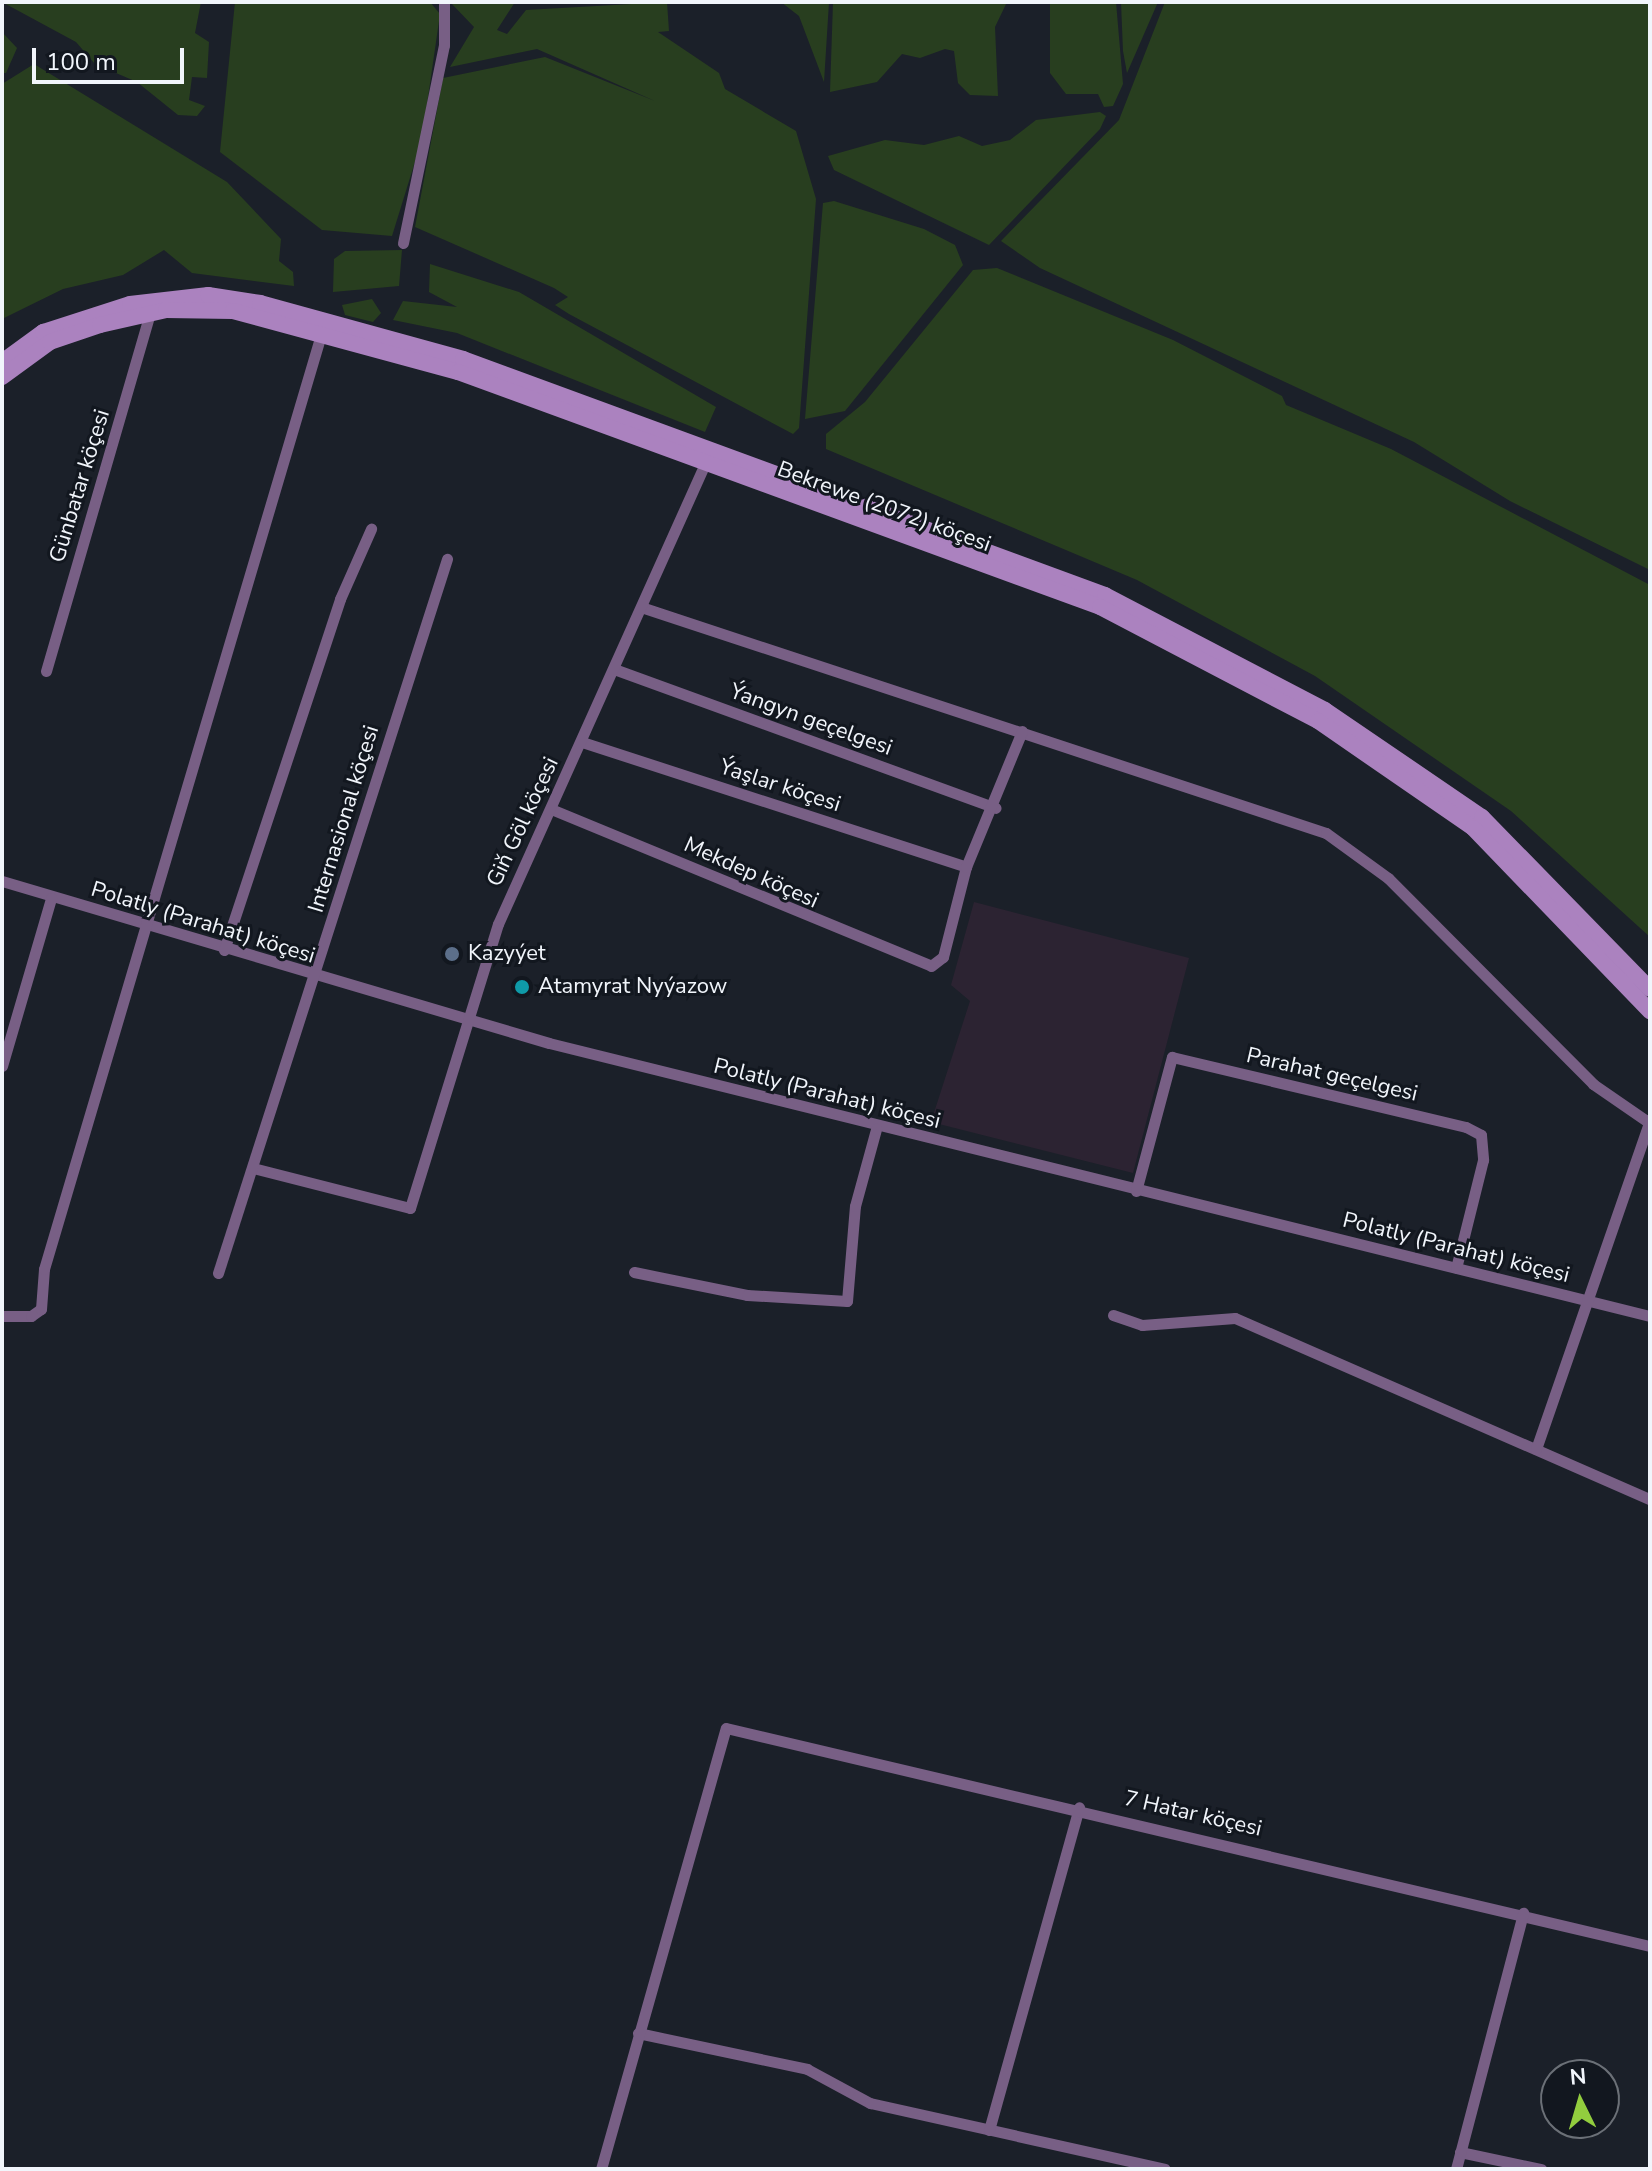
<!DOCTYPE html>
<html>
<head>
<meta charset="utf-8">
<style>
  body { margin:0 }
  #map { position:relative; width:1652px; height:2171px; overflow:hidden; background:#1b2029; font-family:"Nunito Sans",sans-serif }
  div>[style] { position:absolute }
  .education>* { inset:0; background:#2c2332 }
  .green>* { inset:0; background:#283e1f }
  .street>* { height:11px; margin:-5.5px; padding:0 5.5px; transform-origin:5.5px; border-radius:5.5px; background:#785f85 }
  .secondary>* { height:16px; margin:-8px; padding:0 8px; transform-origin:8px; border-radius:8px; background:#ab82bf }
  .dots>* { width:22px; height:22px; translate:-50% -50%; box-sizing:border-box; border:4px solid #12171f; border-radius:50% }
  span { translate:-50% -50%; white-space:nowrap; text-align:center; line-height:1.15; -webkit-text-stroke:6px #12171f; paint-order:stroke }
  .street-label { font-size:22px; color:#f1f5fb }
  .poi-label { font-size:22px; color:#f1f5fb }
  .left { translate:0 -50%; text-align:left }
  .frame { position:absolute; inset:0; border:4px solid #f1f5fb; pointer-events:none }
  .north { position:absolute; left:1540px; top:2059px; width:80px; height:80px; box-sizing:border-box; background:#12171f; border:2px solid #6b7077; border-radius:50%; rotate:355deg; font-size:22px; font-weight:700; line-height:32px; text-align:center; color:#f1f5fb }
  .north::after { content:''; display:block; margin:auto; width:28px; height:36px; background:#92cd3e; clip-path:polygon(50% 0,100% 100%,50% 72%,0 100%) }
  .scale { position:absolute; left:32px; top:48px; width:152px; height:36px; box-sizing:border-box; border:4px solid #f1f5fb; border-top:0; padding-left:10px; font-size:24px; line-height:28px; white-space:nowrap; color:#f1f5fb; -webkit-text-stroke:6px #12171f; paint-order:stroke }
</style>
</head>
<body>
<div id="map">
  <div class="education">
    <div style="clip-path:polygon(974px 902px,1189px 958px,1133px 1173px,931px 1122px,970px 1001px,951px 985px)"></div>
  </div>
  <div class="green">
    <div style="clip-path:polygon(2px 2px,201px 2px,195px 33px,209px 42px,207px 78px,192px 77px,189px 100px,205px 106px,197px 116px,178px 115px,137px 82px,95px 64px,76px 42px)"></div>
    <div style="clip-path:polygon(235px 2px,430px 2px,440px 14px,422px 139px,392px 236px,322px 230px,220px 152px)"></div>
    <div style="clip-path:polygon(450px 2px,515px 2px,497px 30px,507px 34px,526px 10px,667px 2px,669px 31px,658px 32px,719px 73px,725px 89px,796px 131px,816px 199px,799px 428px,793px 434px,569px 314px,555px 305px,568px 297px,554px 288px,415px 227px,443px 78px,545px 57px,655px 101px,537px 49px,450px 67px,474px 27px)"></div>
    <div style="clip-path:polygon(781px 2px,829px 2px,824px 82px,799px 16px)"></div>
    <div style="clip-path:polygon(833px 2px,1007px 2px,995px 27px,998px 96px,970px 95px,958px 83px,954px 51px,945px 49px,920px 58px,902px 54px,877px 82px,830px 92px)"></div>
    <div style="clip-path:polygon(1050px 2px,1116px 2px,1123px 84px,1113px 106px,1104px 107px,1098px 94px,1066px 94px,1050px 73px)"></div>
    <div style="clip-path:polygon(1121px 2px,1158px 2px,1127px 73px,1123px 51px)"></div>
    <div style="clip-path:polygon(1165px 2px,1650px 2px,1650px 570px,1510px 501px,1414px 442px,1040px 268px,1001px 241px,1119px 120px)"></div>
    <div style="clip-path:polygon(2px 32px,17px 48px,6px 73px,2px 73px)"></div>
    <div style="clip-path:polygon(34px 64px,227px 182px,281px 239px,279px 261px,293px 272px,294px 286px,192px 273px,164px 250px,123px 275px,63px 289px,2px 319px,2px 84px)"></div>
    <div style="clip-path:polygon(1100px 112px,1106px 116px,1100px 129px,989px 245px,834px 170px,828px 156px,885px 140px,924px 145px,959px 136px,982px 146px,1010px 140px,1036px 120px)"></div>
    <div style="clip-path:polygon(834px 201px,924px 229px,955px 245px,963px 265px,845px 411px,805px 419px,823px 203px)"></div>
    <div style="clip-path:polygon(402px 250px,399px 286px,333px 292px,334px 259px,345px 251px)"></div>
    <div style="clip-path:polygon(430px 264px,519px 292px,716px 407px,705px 432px,457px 333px,393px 320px,403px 301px,457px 307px,429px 292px)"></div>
    <div style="clip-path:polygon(997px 268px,1173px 340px,1282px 396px,1286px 405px,1391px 449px,1650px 585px,1650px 937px,1511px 811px,1315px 676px,1137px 580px,826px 449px,826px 434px,865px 402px,973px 270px)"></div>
    <div style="clip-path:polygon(372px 299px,381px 313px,373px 322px,345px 315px,342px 305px)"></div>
  </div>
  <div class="street">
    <div style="left:403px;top:243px;width:202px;rotate:-78.3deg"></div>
    <div style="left:444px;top:45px;width:43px;rotate:-90deg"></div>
    <div style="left:644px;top:608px;width:718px;rotate:18.26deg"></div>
    <div style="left:1326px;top:833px;width:77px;rotate:36deg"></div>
    <div style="left:1388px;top:878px;width:291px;rotate:45.1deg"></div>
    <div style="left:1593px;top:1084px;width:67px;rotate:34.6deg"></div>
    <div style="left:614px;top:669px;width:406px;rotate:20deg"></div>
    <div style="left:46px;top:671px;width:373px;rotate:-73.8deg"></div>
    <div style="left:582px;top:742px;width:404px;rotate:18deg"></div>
    <div style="left:551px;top:809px;width:411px;rotate:22.4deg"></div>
    <div style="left:931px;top:966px;width:15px;rotate:-37deg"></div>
    <div style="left:943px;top:957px;width:93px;rotate:-75.7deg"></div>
    <div style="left:966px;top:867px;width:147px;rotate:-67.6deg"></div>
    <div style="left:2px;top:881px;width:570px;rotate:16.5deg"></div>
    <div style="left:549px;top:1043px;width:1134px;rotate:13.93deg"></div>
    <div style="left:224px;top:950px;width:370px;rotate:-71.7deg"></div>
    <div style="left:340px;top:599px;width:77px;rotate:-66.1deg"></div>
    <div style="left:2px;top:1066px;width:175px;rotate:-73.7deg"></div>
    <div style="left:253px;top:1168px;width:162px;rotate:14.3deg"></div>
    <div style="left:410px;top:1208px;width:297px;rotate:-72.8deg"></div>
    <div style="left:498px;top:924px;width:512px;rotate:-65.79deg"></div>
    <div style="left:1136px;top:1191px;width:139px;rotate:-75deg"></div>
    <div style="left:1172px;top:1057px;width:302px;rotate:13.4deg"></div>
    <div style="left:1466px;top:1127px;width:17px;rotate:28deg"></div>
    <div style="left:1481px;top:1135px;width:25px;rotate:85deg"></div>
    <div style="left:1483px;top:1160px;width:111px;rotate:104deg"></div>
    <div style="left:634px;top:1272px;width:115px;rotate:11.5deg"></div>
    <div style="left:747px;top:1295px;width:100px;rotate:3.4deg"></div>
    <div style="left:847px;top:1301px;width:95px;rotate:-85.2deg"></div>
    <div style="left:855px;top:1206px;width:80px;rotate:-74.7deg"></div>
    <div style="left:218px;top:1273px;width:750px;rotate:-72.22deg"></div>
    <div style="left:1113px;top:1315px;width:31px;rotate:19deg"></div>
    <div style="left:1142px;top:1325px;width:93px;rotate:-4.3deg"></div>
    <div style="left:1235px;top:1318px;width:453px;rotate:23.6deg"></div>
    <div style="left:2px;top:1316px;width:29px"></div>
    <div style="left:31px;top:1316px;width:12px;rotate:-35deg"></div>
    <div style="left:41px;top:1309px;width:40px;rotate:-85.7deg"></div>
    <div style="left:44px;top:1269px;width:978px;rotate:-73.49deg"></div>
    <div style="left:1536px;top:1449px;width:349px;rotate:-70.9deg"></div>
    <div style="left:638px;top:2033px;width:173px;rotate:12deg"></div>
    <div style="left:807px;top:2069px;width:72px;rotate:28.4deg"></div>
    <div style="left:870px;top:2103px;width:302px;rotate:12.6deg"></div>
    <div style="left:989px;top:2130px;width:335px;rotate:-74.4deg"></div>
    <div style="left:1460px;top:2152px;width:83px;rotate:11.9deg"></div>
    <div style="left:601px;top:2169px;width:458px;rotate:-74.2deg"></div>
    <div style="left:726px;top:1728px;width:949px;rotate:13.28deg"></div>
    <div style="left:1456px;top:2169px;width:265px;rotate:-75.3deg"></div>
  </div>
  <div class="secondary">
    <div style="left:2px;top:362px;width:51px;rotate:-36.2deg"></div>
    <div style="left:43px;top:332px;width:91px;rotate:-17.8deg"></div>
    <div style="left:130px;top:304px;width:79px;rotate:-6.6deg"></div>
    <div style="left:208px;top:295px;width:53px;rotate:8.7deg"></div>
    <div style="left:260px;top:303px;width:211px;rotate:15.4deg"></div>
    <div style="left:463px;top:359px;width:684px;rotate:20.18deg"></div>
    <div style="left:1105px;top:595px;width:248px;rotate:27.6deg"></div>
    <div style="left:1325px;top:710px;width:190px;rotate:34.3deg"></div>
    <div style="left:1482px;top:817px;width:240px;rotate:45.7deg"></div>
    <div style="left:2px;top:377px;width:59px;rotate:-36.1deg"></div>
    <div style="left:50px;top:342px;width:53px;rotate:-18.8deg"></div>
    <div style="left:100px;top:325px;width:68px;rotate:-12.8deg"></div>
    <div style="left:166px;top:310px;width:67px;rotate:0.9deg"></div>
    <div style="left:233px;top:311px;width:233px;rotate:15.2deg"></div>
    <div style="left:458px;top:372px;width:684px;rotate:20.1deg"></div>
    <div style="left:1100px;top:607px;width:246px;rotate:27.6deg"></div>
    <div style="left:1318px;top:721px;width:188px;rotate:34.6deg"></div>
    <div style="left:1473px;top:828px;width:255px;rotate:46deg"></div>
  </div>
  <div class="dots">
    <div style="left:452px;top:954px;background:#5c6f8a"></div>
    <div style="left:522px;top:987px;background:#0f9aa8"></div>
  </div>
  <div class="street-label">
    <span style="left:80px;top:486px;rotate:-73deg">Günbatar köçesi</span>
    <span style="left:884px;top:507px;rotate:20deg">Bekrewe (2072) köçesi</span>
    <span style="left:811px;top:720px;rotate:20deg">Ýangyn geçelgesi</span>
    <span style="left:780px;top:786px;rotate:18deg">Ýaşlar köçesi</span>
    <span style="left:344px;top:819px;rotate:-73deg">Internasional köçesi</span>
    <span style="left:523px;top:822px;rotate:-65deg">Giň Göl köçesi</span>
    <span style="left:751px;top:873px;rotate:24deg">Mekdep köçesi</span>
    <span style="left:203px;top:923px;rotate:17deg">Polatly (Parahat) köçesi</span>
    <span style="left:1332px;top:1075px;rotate:13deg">Parahat geçelgesi</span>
    <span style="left:827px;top:1094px;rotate:14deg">Polatly (Parahat) köçesi</span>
    <span style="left:1456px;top:1248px;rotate:14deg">Polatly (Parahat) köçesi</span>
    <span style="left:1193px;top:1814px;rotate:13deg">7 Hatar köçesi</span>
  </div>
  <div class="poi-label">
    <span class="left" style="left:468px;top:954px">Kazyýet</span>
    <span class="left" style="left:538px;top:987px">Atamyrat Nyýazow</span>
  </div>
  <div class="frame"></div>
  <div class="north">N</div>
  <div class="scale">100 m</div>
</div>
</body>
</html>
